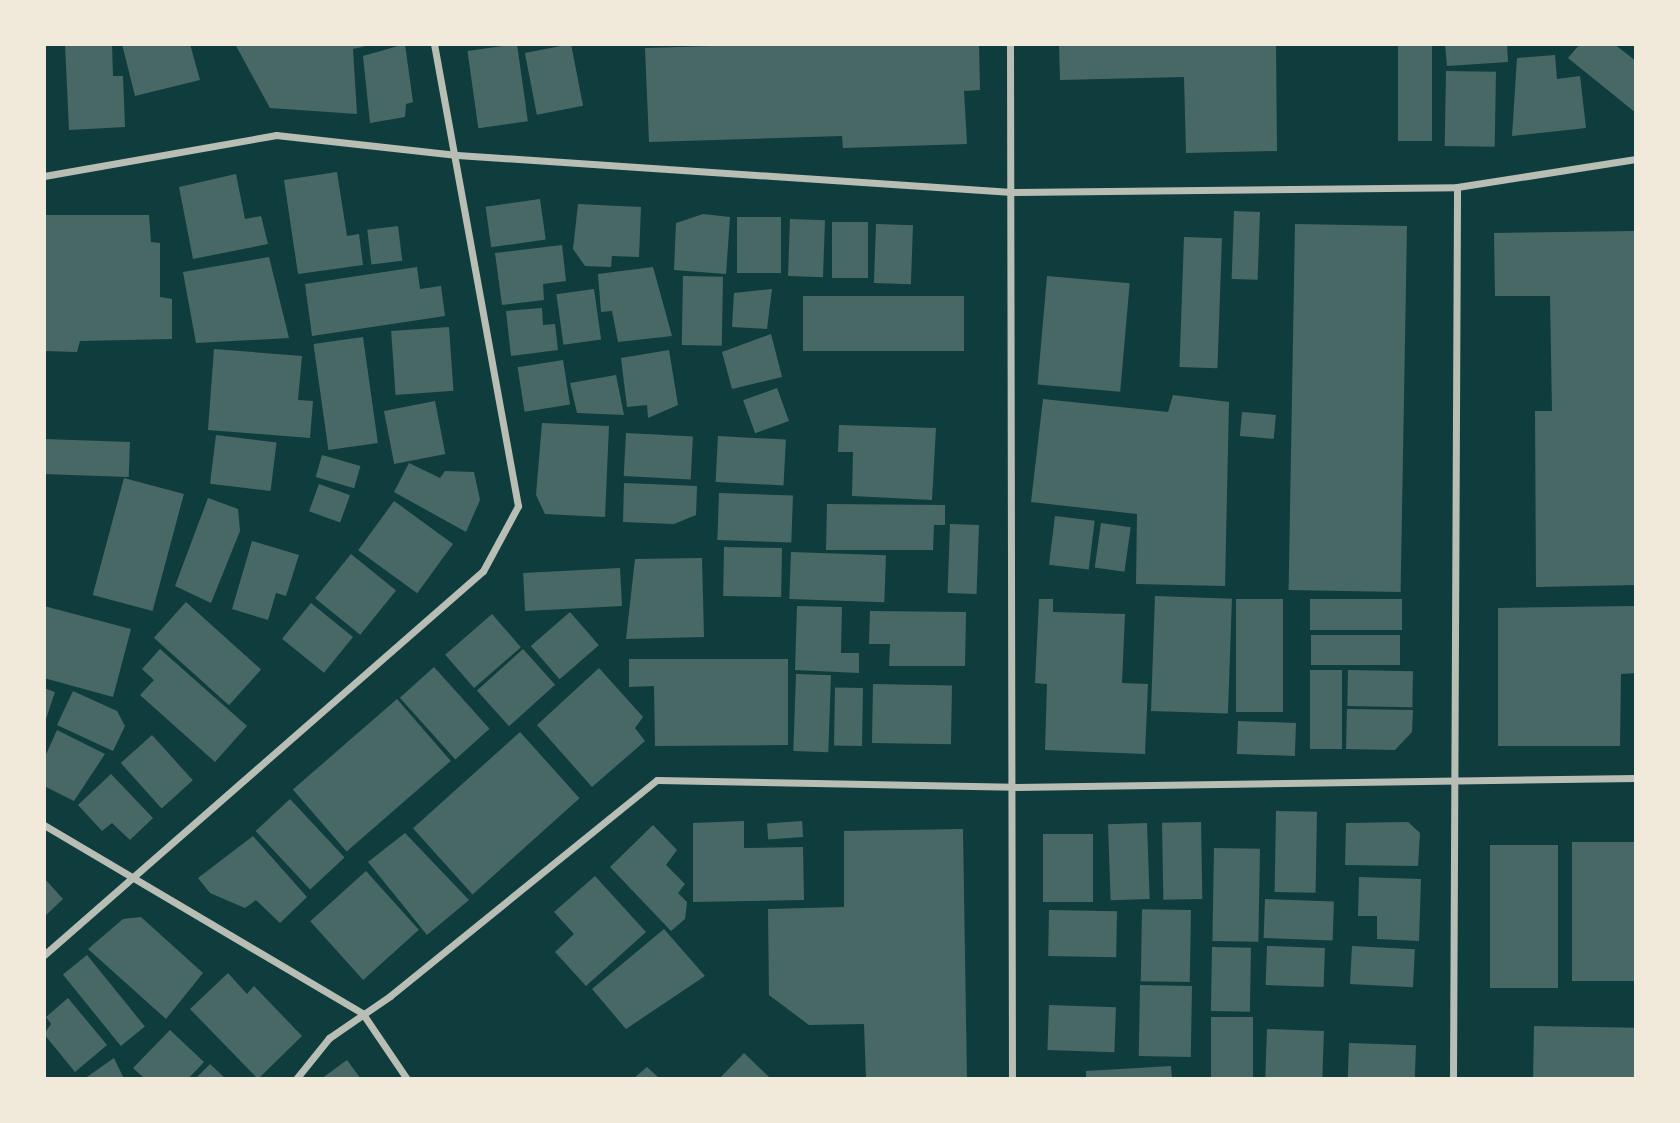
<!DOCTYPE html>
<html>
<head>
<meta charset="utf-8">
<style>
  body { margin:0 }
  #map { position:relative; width:1680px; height:1123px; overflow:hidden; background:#0f3d3e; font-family:"PT Sans Narrow",sans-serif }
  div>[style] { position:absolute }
  .building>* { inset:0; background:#486865; transform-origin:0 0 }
  .minor>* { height:7px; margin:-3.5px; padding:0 3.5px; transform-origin:3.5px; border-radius:3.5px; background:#b8beb3 }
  span { translate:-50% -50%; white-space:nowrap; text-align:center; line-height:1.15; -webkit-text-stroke:5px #f1e9da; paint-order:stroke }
  .frame { position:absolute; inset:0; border:46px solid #f1e9da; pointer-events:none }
</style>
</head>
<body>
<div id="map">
  <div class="building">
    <div style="clip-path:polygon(65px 44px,112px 44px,113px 76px,123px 76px,125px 127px,69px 130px)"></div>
    <div style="clip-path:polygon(122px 44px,190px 44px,200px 80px,135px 96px)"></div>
    <div style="clip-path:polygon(235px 44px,375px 44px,353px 49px,357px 114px,270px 108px)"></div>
    <div style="clip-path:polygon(405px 44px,413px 102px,406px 104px,405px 117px,370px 123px,363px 56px)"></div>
    <div style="left:517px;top:44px;width:78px;height:50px;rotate:82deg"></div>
    <div style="left:571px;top:44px;width:63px;height:47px;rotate:79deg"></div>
    <div style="clip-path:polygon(780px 44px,979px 44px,980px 90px,964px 91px,967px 144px,843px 148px,842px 136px,649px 142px,645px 48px)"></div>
    <div style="clip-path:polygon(1059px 44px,1276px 44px,1277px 151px,1186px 153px,1184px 77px,1060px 80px)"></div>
    <div style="left:1398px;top:44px;width:34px;height:97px"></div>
    <div style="clip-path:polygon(1445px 44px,1507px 44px,1508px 62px,1447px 66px)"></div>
    <div style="clip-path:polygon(1580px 44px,1614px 44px,1636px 61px,1636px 113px,1568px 58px)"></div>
    <div style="clip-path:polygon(1555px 55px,1557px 79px,1580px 76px,1586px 128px,1512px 136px,1517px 58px)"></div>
    <div style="left:1446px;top:71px;width:50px;height:75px;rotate:1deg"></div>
    <div style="clip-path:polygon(337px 172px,347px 236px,359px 234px,363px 265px,298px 274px,284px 180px)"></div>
    <div style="clip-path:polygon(236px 174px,245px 219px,261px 216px,268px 244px,193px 259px,179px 187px)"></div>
    <div style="left:540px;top:199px;width:41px;height:55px;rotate:82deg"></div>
    <div style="clip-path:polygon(578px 204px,641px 207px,639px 257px,612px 256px,611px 267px,585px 266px,573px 249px)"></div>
    <div style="left:1234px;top:211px;width:26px;height:68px;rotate:2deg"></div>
    <div style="clip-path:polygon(703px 214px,730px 217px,726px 274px,674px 270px,676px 223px)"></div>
    <div style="clip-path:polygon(45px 215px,149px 215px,151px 242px,160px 243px,160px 297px,172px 299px,172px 339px,80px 341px,77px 352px,44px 351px)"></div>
    <div style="left:737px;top:217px;width:44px;height:56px"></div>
    <div style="left:790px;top:219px;width:35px;height:57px;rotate:2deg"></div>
    <div style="left:832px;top:222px;width:36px;height:56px"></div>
    <div style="left:876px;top:224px;width:37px;height:59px;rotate:2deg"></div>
    <div style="left:1295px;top:224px;width:112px;height:366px;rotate:1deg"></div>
    <div style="left:398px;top:226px;width:35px;height:31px;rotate:83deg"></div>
    <div style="clip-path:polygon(1636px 231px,1636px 585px,1536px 587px,1535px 411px,1552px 411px,1550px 296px,1495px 296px,1494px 233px)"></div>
    <div style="left:1184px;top:237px;width:38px;height:130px;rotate:2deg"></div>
    <div style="clip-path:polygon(562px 245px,566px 281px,543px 284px,544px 300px,502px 305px,495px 253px)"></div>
    <div style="clip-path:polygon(269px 257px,289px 338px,196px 343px,183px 272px)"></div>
    <div style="clip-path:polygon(417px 267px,420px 289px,441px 286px,445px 316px,312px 336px,305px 284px)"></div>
    <div style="clip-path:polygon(653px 267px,672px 336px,618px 342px,612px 311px,601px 312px,598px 274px)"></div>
    <div style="left:683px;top:276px;width:40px;height:69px;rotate:1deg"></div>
    <div style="left:1047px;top:276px;width:83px;height:109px;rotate:5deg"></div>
    <div style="left:594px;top:289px;width:51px;height:38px;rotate:82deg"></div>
    <div style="clip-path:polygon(772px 289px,767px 329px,732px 327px,734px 293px)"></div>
    <div style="left:964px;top:296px;width:55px;height:161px;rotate:90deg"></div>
    <div style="clip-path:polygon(542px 308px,543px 325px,555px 324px,558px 350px,511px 356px,506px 311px)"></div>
    <div style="left:449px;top:327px;width:64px;height:58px;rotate:86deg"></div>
    <div style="clip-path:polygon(771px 334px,782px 377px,732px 389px,722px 352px)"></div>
    <div style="left:363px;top:337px;width:107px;height:50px;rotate:82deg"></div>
    <div style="clip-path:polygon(214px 349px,302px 356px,298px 400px,313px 401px,310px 438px,208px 430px)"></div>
    <div style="clip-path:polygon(669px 350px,678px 405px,648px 418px,647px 405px,627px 407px,621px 358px)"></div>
    <div style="left:563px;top:360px;width:45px;height:46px;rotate:81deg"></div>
    <div style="clip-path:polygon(616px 375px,624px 415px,577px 413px,570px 383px)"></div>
    <div style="left:777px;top:388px;width:35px;height:36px;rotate:70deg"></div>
    <div style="clip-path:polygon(1173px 395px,1229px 402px,1225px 586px,1136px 584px,1137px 514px,1031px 502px,1043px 399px,1168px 412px)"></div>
    <div style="left:435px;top:401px;width:54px;height:52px;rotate:79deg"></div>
    <div style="left:1242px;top:412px;width:34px;height:24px;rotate:5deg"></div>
    <div style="clip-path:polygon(542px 423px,609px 426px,605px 517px,545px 514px,536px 495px)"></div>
    <div style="clip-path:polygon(839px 425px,936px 428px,932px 500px,852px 496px,853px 452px,838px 452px)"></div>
    <div style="left:626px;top:433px;width:67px;height:43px;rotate:3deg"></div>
    <div style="left:216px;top:435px;width:61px;height:49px;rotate:7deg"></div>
    <div style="left:718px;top:436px;width:68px;height:46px;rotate:3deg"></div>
    <div style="left:44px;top:439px;width:86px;height:35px;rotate:2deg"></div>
    <div style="left:322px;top:455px;width:40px;height:23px;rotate:16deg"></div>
    <div style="clip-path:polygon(409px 463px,440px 478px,445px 471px,474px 472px,480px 500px,466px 532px,394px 492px)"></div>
    <div style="left:124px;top:478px;width:62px;height:121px;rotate:15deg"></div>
    <div style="clip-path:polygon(624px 483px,697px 486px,696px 515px,674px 524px,623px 522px)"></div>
    <div style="left:319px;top:484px;width:33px;height:29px;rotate:20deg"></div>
    <div style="left:719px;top:493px;width:74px;height:47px;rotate:2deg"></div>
    <div style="clip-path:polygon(208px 498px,238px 509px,240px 531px,211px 603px,175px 586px)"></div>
    <div style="left:394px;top:501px;width:73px;height:61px;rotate:36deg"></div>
    <div style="clip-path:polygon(827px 504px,945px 505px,945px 525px,934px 525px,933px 550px,826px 550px)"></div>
    <div style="left:1055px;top:516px;width:40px;height:49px;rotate:7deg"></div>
    <div style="left:1101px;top:523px;width:30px;height:45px;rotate:8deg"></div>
    <div style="left:950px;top:524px;width:29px;height:69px;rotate:2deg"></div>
    <div style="clip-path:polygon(252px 541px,299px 555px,286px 596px,276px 593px,268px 620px,232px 609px)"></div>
    <div style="left:724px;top:547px;width:58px;height:49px;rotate:1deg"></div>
    <div style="left:791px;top:552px;width:95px;height:47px;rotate:2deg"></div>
    <div style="left:351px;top:554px;width:58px;height:57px;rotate:39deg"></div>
    <div style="clip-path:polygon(702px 558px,704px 637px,626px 639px,635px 559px)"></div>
    <div style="left:620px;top:568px;width:38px;height:97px;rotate:87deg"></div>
    <div style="left:1155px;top:596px;width:77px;height:115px;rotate:2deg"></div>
    <div style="clip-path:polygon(1039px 599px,1053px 599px,1053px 612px,1125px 614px,1122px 683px,1148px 684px,1145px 754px,1045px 750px,1047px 684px,1035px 683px)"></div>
    <div style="left:1236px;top:599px;width:47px;height:113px"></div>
    <div style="left:1402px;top:599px;width:31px;height:92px;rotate:90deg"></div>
    <div style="left:186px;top:602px;width:101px;height:48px;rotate:42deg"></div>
    <div style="left:311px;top:603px;width:54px;height:46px;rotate:39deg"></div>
    <div style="clip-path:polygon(44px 606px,131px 629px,113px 697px,44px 678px)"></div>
    <div style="clip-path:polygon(797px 606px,842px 607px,841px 653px,859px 653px,859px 673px,795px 670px)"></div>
    <div style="clip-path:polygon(1636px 606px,1636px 673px,1621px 674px,1620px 746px,1498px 746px,1498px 608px)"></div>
    <div style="clip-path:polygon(870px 611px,966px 612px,965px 666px,889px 666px,890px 644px,869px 644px)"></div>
    <div style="left:570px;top:612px;width:44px;height:52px;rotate:49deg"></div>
    <div style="left:492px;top:614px;width:44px;height:62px;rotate:49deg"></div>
    <div style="left:1400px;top:635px;width:30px;height:89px;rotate:90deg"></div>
    <div style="clip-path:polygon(160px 649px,247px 726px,215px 762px,140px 695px,154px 680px,142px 669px)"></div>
    <div style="left:523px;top:649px;width:48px;height:62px;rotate:48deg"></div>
    <div style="clip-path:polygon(629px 659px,788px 659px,788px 745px,655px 746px,654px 686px,629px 687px)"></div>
    <div style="left:434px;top:667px;width:83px;height:46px;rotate:48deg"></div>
    <div style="clip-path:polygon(599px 668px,643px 717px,635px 728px,645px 741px,592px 787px,537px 725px)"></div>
    <div style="left:1310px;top:670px;width:32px;height:79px"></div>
    <div style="left:1348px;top:670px;width:65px;height:36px;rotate:1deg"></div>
    <div style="left:796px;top:674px;width:35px;height:77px;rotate:2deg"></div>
    <div style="left:873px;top:684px;width:79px;height:59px;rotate:1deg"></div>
    <div style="clip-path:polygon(44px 688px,55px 692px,44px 725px)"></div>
    <div style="left:863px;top:688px;width:58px;height:28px;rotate:91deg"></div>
    <div style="clip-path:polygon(73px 691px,117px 711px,125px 726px,113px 751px,57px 725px)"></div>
    <div style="left:397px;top:699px;width:82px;height:138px;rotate:49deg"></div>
    <div style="clip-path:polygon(1347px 709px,1413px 710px,1412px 732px,1395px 750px,1346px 749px)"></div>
    <div style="left:1296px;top:723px;width:33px;height:58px;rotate:92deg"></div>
    <div style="clip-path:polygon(57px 730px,105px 754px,74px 801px,44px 786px,44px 759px)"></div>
    <div style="left:520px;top:732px;width:89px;height:144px;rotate:48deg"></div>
    <div style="left:152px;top:735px;width:61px;height:42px;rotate:48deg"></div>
    <div style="clip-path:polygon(111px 774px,153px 818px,130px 840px,112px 823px,102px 831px,78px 805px)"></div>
    <div style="left:290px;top:799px;width:80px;height:47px;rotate:47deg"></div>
    <div style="left:1276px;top:811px;width:41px;height:81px;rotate:1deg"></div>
    <div style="clip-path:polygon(744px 821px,744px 848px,803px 847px,804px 900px,693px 902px,693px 823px)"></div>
    <div style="left:802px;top:821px;width:16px;height:35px;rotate:86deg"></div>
    <div style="left:1201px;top:822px;width:77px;height:39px;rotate:89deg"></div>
    <div style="clip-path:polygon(1408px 822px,1420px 833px,1418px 866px,1345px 865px,1346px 823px)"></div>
    <div style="left:1147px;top:823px;width:76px;height:39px;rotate:88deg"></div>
    <div style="clip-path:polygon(653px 825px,677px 850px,666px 865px,685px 884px,678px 893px,687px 902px,685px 919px,671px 931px,610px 867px)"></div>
    <div style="clip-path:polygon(963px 829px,967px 1079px,866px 1079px,864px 1024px,809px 1025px,769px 995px,768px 909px,844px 907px,844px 831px)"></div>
    <div style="clip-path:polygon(405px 833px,469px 900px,427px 935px,368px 862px)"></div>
    <div style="left:1043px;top:834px;width:50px;height:68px"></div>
    <div style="clip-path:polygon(253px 836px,307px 897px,280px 923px,256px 900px,245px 908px,210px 893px,198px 878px)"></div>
    <div style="left:1572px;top:842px;width:64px;height:139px"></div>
    <div style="left:1490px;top:845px;width:68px;height:143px"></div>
    <div style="left:1214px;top:848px;width:46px;height:93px;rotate:1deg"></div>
    <div style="left:366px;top:871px;width:79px;height:75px;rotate:48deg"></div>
    <div style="clip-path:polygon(595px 876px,646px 932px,586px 986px,555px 952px,574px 934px,554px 912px)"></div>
    <div style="clip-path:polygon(1359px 877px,1421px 879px,1419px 941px,1377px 939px,1377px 916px,1358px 916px)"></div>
    <div style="clip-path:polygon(44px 878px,63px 899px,44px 917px)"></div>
    <div style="left:1265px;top:899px;width:69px;height:39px;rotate:2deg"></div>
    <div style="left:1049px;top:910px;width:68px;height:46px;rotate:1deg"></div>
    <div style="left:1191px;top:910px;width:72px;height:49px;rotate:91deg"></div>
    <div style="clip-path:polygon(141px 917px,203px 973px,166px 1019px,88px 949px,123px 919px)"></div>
    <div style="clip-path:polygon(664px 929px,705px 976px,626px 1029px,592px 989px)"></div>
    <div style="left:1267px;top:946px;width:58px;height:39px;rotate:2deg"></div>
    <div style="left:1352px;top:946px;width:63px;height:38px;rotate:3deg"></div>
    <div style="left:1212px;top:947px;width:39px;height:64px;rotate:1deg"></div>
    <div style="left:87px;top:955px;width:92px;height:31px;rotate:51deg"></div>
    <div style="clip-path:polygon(228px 973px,247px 994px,254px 986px,302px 1036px,258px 1079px,190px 1009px)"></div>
    <div style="left:1140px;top:985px;width:52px;height:71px;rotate:1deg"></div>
    <div style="clip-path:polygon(68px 998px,107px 1045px,75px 1072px,44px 1034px,51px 1024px,46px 1017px)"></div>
    <div style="left:1049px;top:1005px;width:67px;height:45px;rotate:2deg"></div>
    <div style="left:1211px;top:1017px;width:42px;height:62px"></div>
    <div style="left:1534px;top:1026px;width:102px;height:53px;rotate:1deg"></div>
    <div style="left:1267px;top:1029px;width:57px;height:50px;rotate:2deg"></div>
    <div style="clip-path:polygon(170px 1030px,204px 1062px,188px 1079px,145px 1079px,133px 1068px)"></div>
    <div style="left:1349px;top:1043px;width:67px;height:36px;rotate:2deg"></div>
    <div style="clip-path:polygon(744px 1053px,771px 1079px,719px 1079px)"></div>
    <div style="clip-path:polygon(114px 1058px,124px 1079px,84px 1079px)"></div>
    <div style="clip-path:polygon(347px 1060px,361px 1079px,321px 1079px)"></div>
    <div style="clip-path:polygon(210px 1064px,226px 1079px,195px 1079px)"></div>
    <div style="clip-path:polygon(1171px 1066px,1172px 1079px,1086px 1079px,1086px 1071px)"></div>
    <div style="clip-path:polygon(647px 1067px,660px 1079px,633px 1079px)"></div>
  </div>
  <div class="minor">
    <div style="left:1010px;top:44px;width:1035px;rotate:89.89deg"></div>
    <div style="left:44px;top:176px;width:236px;rotate:-10deg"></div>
    <div style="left:276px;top:135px;width:182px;rotate:6.3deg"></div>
    <div style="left:457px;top:155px;width:556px;rotate:3.81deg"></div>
    <div style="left:1012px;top:192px;width:445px;rotate:-0.6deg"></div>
    <div style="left:1457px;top:187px;width:181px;rotate:-8.9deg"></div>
    <div style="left:44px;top:825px;width:371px;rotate:30.6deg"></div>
    <div style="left:363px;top:1014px;width:78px;rotate:55.9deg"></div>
    <div style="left:44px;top:955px;width:583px;rotate:-41.18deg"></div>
    <div style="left:483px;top:571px;width:74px;rotate:-61.7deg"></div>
    <div style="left:518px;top:506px;width:470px;rotate:-100.3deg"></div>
    <div style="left:296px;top:1079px;width:53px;rotate:-51.2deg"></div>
    <div style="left:329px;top:1038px;width:74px;rotate:-34.5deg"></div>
    <div style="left:390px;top:996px;width:343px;rotate:-39deg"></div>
    <div style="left:657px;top:780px;width:355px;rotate:1.1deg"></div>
    <div style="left:1012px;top:787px;width:624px;rotate:-0.83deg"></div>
    <div style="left:1453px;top:1079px;width:892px;rotate:-89.74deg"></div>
  </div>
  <div class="frame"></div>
</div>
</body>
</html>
